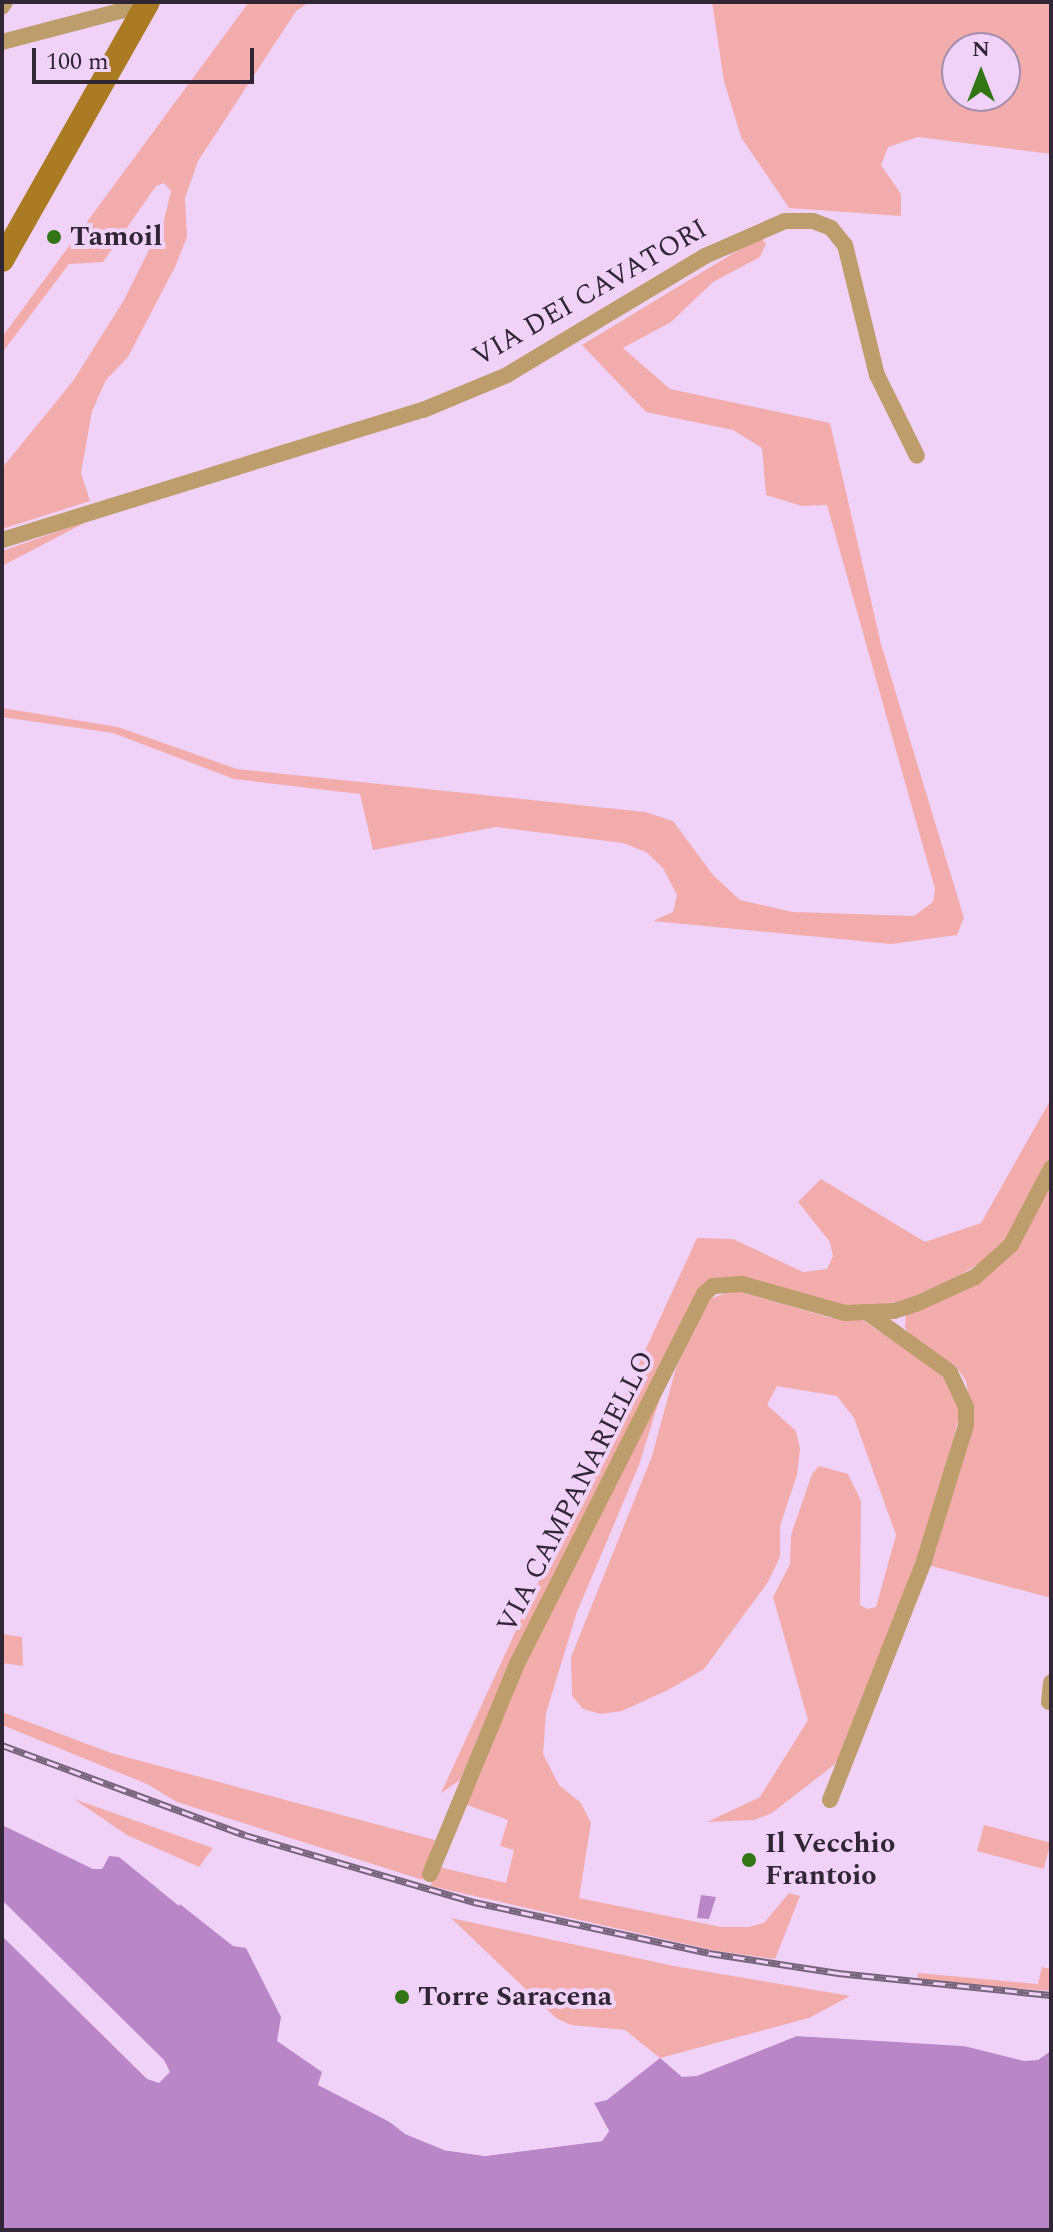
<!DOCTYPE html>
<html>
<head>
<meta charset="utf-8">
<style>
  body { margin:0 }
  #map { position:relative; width:1053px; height:2232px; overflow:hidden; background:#f0d2f9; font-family:Spectral,serif }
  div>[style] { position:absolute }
  .green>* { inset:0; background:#f2acac; transform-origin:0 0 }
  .water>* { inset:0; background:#b986c8 }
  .pier>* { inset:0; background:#f0d2f9 }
  .street>* { height:16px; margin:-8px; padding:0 8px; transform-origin:8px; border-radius:8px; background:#bc9d6b }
  .secondary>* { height:24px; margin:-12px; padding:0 12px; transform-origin:12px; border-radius:12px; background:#aa7b23 }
  .rail>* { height:7px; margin-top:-3.5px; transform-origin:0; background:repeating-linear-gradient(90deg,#f0d2f9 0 12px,#76647b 0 24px); box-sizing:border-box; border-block:2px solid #76647b }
  .dots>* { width:22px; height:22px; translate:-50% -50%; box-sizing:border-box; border:4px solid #f0d2f9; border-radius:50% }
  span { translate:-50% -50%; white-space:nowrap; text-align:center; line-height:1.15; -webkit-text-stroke:8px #f0d2f9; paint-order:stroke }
  .poi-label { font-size:28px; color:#312635; font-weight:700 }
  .left { translate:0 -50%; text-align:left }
  .street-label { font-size:28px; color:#312635 }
  .frame { position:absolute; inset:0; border:4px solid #312635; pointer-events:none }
  .north { position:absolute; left:941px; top:32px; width:80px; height:80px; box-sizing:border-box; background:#f0d2f9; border:2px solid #a48dab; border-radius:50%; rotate:0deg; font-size:22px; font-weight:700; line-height:32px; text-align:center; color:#312635 }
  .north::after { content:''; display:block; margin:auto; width:28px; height:36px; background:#317515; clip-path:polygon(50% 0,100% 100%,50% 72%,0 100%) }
  .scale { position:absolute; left:32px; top:48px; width:222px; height:36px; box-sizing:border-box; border:4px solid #312635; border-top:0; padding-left:10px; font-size:24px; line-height:28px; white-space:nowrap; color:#312635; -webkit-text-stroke:6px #f0d2f9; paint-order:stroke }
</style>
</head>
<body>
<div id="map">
  <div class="green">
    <div style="clip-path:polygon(249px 2px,310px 2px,296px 11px,198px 161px,185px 198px,187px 237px,175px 267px,128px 357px,106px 380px,92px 411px,81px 473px,90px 501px,2px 529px,2px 468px,73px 381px,124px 300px,164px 220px,171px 191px,164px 183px,156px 186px,103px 262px,69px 264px,2px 353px,2px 337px)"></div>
    <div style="clip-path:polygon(evenodd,712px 2px,1051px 2px,1051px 154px,918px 137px,888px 147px,881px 165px,901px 194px,901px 216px,789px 208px,741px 137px,724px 81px,712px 2px,1005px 48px,1005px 96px,957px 96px,957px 48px,1005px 48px)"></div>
    <div style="clip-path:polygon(760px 237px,766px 244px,760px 257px,713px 282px,671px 322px,623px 348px,670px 389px,830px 423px,881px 644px,964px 918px,957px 935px,891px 944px,653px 921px,673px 912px,677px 895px,663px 868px,646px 852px,623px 843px,496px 827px,373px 850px,360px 794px,234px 779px,113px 733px,2px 717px,2px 708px,118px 727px,237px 769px,645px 812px,673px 821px,713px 875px,740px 900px,793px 912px,914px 916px,933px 902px,935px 889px,827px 505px,802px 506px,766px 495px,762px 448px,733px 430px,646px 412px,582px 345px)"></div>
    <div style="clip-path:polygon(88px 521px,2px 566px,2px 551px)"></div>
    <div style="clip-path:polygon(1051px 1099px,1051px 1159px,1023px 1214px,999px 1250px,958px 1277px,902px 1301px,861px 1308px,826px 1304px,739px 1278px,709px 1280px,499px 1691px,460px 1780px,441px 1793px,697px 1238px,733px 1239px,803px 1272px,827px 1269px,833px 1256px,830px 1242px,798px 1202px,821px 1179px,925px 1242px,981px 1223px)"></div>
    <div style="clip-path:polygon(1051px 1185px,1051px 1598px,928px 1565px,972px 1419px,966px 1381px,955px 1365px,912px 1341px,905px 1327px,906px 1315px,985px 1275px)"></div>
    <div style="clip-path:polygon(734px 1290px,831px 1318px,861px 1319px,931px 1367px,954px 1387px,962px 1405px,935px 1511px,839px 1761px,772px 1813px,754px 1820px,707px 1822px,760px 1797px,808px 1720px,773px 1597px,790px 1564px,791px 1535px,812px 1474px,819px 1466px,848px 1474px,861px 1501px,860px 1605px,867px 1609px,876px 1607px,896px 1535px,854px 1418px,837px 1396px,777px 1386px,767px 1405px,796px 1431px,800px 1449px,797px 1475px,780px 1526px,780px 1557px,768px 1582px,704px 1669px,668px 1690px,622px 1711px,601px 1714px,583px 1709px,572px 1696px,571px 1657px,652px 1456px,676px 1368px,707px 1300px)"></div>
    <div style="clip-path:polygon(665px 1382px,639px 1465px,577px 1612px,546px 1713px,543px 1754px,559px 1785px,581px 1803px,591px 1823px,579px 1898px,721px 1927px,748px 1927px,764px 1923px,789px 1893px,800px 1896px,775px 1959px,717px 1951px,430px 1886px,439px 1867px,506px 1883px,514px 1850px,500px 1846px,508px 1820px,462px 1803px,495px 1725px)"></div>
    <div style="clip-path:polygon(2px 1634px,22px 1637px,23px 1666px,2px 1663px)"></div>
    <div style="clip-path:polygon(2px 1712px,111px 1753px,435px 1840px,423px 1880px,177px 1802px,147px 1784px,2px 1725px)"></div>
    <div style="clip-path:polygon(74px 1799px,213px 1848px,199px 1867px,127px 1835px)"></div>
    <div style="left:984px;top:1825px;width:69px;height:27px;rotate:15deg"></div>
    <div style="clip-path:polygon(451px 1918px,674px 1966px,850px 1996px,809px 2018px,660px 2058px,625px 2030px,571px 2025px,556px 2018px)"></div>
    <div style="clip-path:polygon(1042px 1967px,1051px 1969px,1051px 1991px,917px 1980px,918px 1973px,1038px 1984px)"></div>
  </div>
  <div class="water">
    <div style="clip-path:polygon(2px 1825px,93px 1869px,102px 1869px,109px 1856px,119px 1856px,233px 1946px,246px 1948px,281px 2017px,277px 2041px,322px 2072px,318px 2085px,444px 2150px,485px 2156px,602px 2141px,609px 2131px,594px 2103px,607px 2100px,660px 2058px,682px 2077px,697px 2076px,797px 2036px,956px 2044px,1024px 2061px,1038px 2060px,1051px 2051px,1051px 2230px,2px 2230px)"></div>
    <div style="clip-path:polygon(701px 1895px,716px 1897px,709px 1919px,697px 1918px)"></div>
  </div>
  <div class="pier">
    <div style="clip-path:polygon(3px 1821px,94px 1865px,108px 1852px,121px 1853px,181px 1902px,179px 1906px,119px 1857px,109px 1856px,102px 1869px,93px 1869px)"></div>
    <div style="clip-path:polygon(2px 1900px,164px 2060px,170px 2072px,159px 2083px,147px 2079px,2px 1936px)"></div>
    <div style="clip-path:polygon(799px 2032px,956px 2040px,1011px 2049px,797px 2036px)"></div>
    <div style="clip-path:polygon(359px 2098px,407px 2130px,445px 2146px,485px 2152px,600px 2137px,605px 2131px,594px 2103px,609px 2131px,602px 2141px,485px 2156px,444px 2150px,405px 2134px)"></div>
  </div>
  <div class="street">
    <div style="left:2px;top:7px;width:6px;rotate:-59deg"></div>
    <div style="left:2px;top:42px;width:150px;rotate:-14.7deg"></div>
    <div style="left:2px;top:540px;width:441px;rotate:-17.2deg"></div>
    <div style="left:423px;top:410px;width:91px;rotate:-22.6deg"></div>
    <div style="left:507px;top:375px;width:231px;rotate:-31deg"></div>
    <div style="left:705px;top:256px;width:87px;rotate:-23.6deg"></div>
    <div style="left:785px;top:221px;width:28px"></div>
    <div style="left:813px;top:221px;width:19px;rotate:21deg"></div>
    <div style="left:831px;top:228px;width:22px;rotate:51deg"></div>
    <div style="left:845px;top:245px;width:134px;rotate:76.2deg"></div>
    <div style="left:877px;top:375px;width:90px;rotate:63.7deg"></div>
    <div style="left:1049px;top:1702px;width:20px;rotate:-84deg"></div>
    <div style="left:830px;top:1800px;width:257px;rotate:-68.5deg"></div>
    <div style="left:924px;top:1561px;width:142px;rotate:-72.8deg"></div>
    <div style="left:966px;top:1425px;width:18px;rotate:-90deg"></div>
    <div style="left:966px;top:1407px;width:38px;rotate:-115deg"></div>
    <div style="left:950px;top:1372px;width:100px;rotate:-144.4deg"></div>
    <div style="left:430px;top:1874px;width:230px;rotate:-67.5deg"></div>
    <div style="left:518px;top:1662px;width:412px;rotate:-63.2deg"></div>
    <div style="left:704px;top:1294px;width:12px;rotate:-42deg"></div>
    <div style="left:713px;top:1286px;width:29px;rotate:-4deg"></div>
    <div style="left:742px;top:1284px;width:107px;rotate:15.7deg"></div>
    <div style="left:845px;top:1313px;width:49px;rotate:-2.3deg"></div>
    <div style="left:894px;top:1311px;width:23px;rotate:-18deg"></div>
    <div style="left:916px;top:1304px;width:65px;rotate:-24.6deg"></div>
    <div style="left:975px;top:1277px;width:48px;rotate:-41.6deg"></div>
    <div style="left:1011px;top:1245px;width:87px;rotate:-62.5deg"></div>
  </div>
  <div class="secondary">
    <div style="left:2px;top:260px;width:296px;rotate:-60.5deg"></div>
  </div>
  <div class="rail">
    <div style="left:2px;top:1745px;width:259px;rotate:20.3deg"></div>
    <div style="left:245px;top:1835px;width:239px;rotate:16.3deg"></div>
    <div style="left:474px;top:1902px;width:240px;rotate:12.2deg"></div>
    <div style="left:709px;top:1953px;width:131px;rotate:8.8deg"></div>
    <div style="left:838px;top:1973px;width:214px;rotate:5.9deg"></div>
  </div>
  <div class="dots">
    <div style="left:54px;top:237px;background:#317515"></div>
    <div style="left:749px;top:1860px;background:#317515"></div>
    <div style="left:402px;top:1997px;background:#317515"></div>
  </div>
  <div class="poi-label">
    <span class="left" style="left:70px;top:237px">Tamoil</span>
    <span class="left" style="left:765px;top:1860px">Il Vecchio<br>Frantoio</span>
    <span class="left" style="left:418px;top:1997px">Torre Saracena</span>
  </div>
  <div class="street-label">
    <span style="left:590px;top:293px;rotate:-30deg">VIA DEI CAVATORI</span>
    <span style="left:576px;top:1492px;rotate:-63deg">VIA CAMPANARIELLO</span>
  </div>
  <div class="frame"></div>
  <div class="north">N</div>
  <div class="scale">100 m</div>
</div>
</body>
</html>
